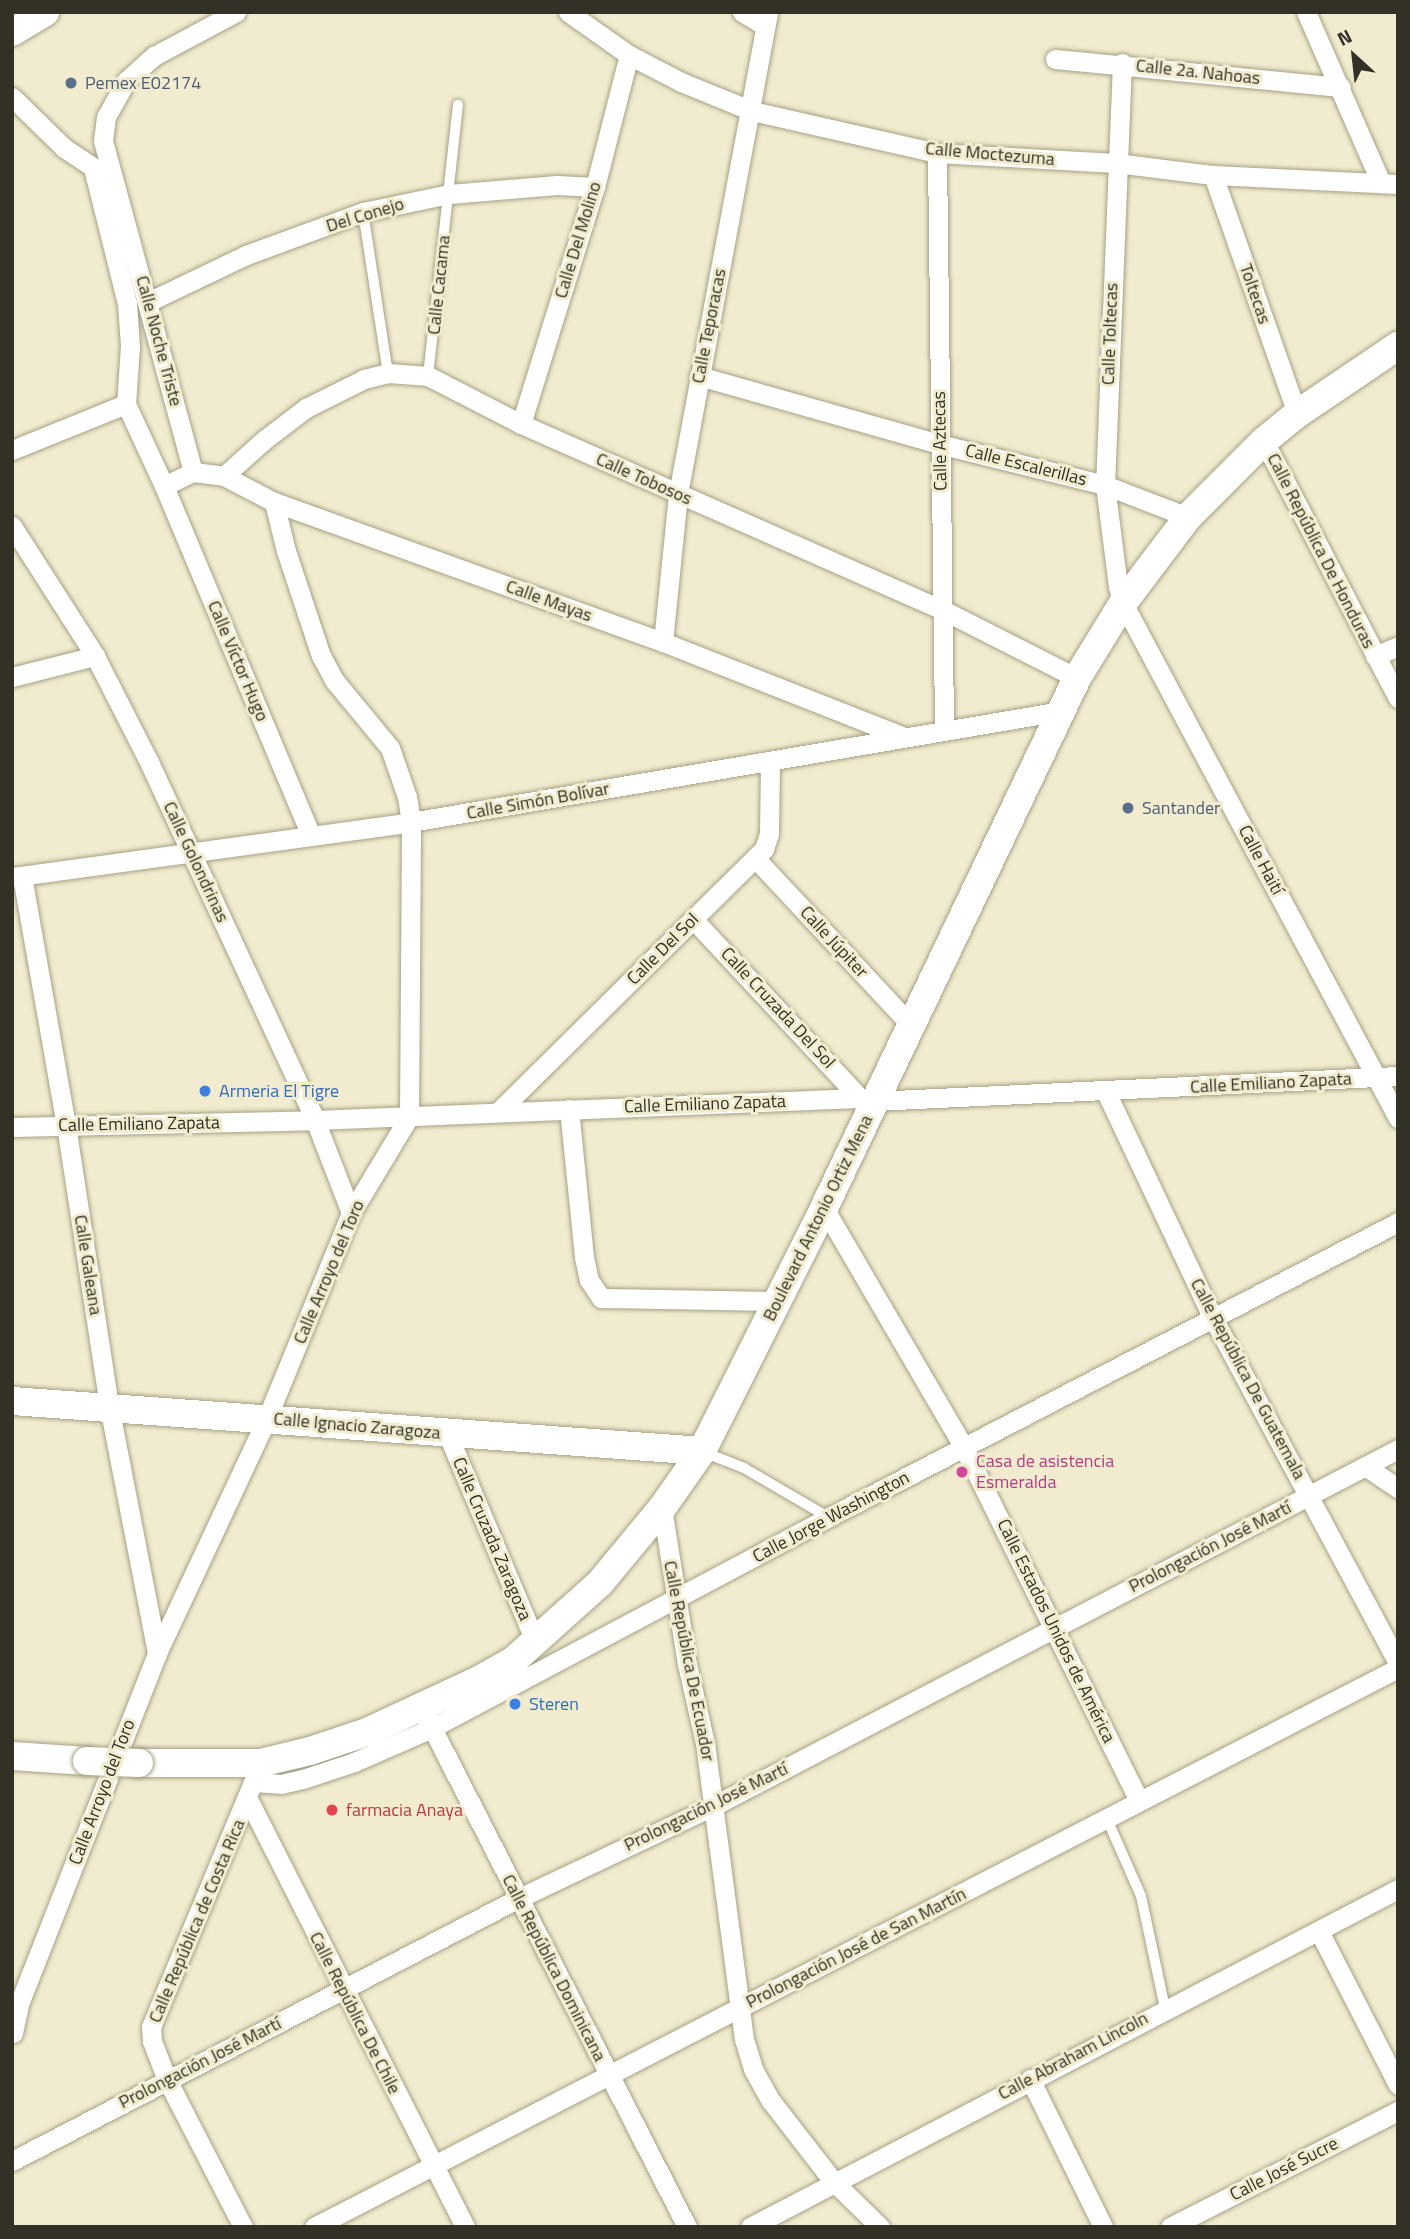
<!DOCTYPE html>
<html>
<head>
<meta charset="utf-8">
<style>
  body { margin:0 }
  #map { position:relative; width:1410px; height:2239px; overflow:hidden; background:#f1eccf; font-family:"Titillium Web",sans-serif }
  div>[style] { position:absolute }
  .roads { filter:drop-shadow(0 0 2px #a6a185) drop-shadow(0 0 2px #a6a185) }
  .lane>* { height:10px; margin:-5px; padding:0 5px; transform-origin:5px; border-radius:5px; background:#fff }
  .street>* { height:19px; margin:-9.5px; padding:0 9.5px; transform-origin:9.5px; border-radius:9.5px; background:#fff }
  .secondary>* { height:28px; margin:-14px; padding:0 14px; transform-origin:14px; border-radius:14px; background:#fff }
  .bridges { filter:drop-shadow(0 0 2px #a6a185) drop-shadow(0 0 2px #a6a185) }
  .secondary-bridge>* { height:28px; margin:-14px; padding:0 14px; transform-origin:14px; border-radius:14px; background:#fff }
  .dots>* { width:19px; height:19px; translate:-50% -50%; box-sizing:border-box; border:4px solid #f1eccf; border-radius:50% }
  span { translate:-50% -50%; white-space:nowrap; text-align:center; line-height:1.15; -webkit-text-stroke:6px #f1eccf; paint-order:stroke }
  .street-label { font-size:18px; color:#333126 }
  .service-label { font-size:18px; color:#4e5e75 }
  .left { translate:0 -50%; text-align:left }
  .shop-label { font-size:18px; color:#366cbe }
  .hotel-label { font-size:18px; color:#b23c85 }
  .health-label { font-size:18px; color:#be3a42 }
  .frame { position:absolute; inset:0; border:14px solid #333126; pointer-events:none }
  .north { position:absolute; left:1319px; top:21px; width:70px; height:70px; -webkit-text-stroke:5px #f1eccf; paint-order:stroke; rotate:333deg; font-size:19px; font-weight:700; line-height:28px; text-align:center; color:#333126 }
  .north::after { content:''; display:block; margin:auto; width:24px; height:32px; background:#333126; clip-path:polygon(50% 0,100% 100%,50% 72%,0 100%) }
</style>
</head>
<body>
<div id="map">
  <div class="roads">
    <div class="lane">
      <div style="left:363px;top:212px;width:163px;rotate:81.2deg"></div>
      <div style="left:428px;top:376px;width:273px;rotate:-83.7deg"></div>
      <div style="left:706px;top:1453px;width:41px;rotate:21.5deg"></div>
      <div style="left:744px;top:1468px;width:97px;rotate:30.3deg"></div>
      <div style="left:1107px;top:1819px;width:84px;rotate:66.2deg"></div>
      <div style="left:1141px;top:1896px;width:115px;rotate:77.9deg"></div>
    </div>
    <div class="street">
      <div style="left:568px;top:12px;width:75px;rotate:35.2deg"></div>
      <div style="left:629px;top:55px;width:59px;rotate:27.4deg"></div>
      <div style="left:681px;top:82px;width:77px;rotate:22.2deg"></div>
      <div style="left:752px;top:111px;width:190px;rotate:12.8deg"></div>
      <div style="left:937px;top:153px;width:179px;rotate:3.2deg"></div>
      <div style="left:1116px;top:163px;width:98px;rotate:7.1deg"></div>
      <div style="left:1213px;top:175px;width:185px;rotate:2.8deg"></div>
      <div style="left:742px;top:12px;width:27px;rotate:31deg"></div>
      <div style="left:1306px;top:12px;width:187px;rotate:66.3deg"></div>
      <div style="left:1055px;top:59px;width:287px;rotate:5.6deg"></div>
      <div style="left:1122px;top:63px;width:422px;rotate:92.3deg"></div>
      <div style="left:1105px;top:485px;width:103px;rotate:82.7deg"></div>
      <div style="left:1118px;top:587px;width:17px;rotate:73deg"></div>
      <div style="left:1123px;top:603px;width:584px;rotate:61.9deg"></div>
      <div style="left:12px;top:97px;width:73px;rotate:44.4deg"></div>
      <div style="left:64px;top:148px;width:45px;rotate:33.3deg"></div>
      <div style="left:937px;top:153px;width:577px;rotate:89.3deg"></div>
      <div style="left:93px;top:168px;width:139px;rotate:75.9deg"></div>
      <div style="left:127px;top:303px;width:43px;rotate:86deg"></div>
      <div style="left:130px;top:346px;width:58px;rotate:93.9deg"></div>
      <div style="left:126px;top:404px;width:90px;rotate:65.1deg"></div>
      <div style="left:164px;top:486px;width:379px;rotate:67.2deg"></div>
      <div style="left:1213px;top:175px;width:253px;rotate:70.6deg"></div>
      <div style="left:148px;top:302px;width:109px;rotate:-25.6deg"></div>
      <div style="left:246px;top:255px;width:125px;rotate:-20.2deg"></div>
      <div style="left:363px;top:212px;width:88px;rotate:-11.8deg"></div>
      <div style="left:449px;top:194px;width:108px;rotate:-4.8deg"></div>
      <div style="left:557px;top:185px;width:38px;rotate:3deg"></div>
      <div style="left:699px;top:376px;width:249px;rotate:15.8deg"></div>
      <div style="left:939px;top:444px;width:171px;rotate:13.9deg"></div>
      <div style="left:1105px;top:485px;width:89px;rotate:21.1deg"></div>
      <div style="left:521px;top:424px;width:248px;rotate:-72.7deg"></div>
      <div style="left:595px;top:187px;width:136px;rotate:-75.6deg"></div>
      <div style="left:1264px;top:441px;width:290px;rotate:62.5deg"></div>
      <div style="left:12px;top:450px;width:123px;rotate:-22deg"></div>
      <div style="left:193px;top:472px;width:343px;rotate:-105.2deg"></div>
      <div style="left:103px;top:141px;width:24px;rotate:-83deg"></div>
      <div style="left:106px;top:117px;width:41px;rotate:-60.9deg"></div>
      <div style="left:126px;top:81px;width:38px;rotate:-42deg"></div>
      <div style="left:154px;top:56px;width:93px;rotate:-28.2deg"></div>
      <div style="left:224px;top:476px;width:54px;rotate:-42deg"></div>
      <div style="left:264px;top:440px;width:53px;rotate:-37.3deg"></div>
      <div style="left:306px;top:408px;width:65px;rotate:-26.6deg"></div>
      <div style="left:364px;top:379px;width:25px;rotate:-14deg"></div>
      <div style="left:388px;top:373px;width:40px;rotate:4.3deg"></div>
      <div style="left:428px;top:376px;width:105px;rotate:27.3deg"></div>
      <div style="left:521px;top:424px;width:461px;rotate:23.8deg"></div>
      <div style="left:943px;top:610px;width:150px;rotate:26.9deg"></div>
      <div style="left:164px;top:486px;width:32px;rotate:-26deg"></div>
      <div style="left:193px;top:472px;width:31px;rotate:7deg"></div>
      <div style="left:224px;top:476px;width:56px;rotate:27.5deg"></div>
      <div style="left:274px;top:502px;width:413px;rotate:19.8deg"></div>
      <div style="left:663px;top:642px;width:257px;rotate:21.5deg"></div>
      <div style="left:12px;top:526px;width:154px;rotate:57.4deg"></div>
      <div style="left:95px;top:656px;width:121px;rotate:63deg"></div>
      <div style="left:150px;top:764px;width:392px;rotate:65.1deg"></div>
      <div style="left:315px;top:1120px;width:100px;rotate:68.8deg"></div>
      <div style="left:663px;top:642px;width:149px;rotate:-84.2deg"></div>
      <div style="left:678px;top:494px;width:490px;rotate:-79.4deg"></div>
      <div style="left:1375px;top:656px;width:25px;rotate:-23deg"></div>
      <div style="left:12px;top:677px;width:86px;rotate:-14.2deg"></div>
      <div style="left:756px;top:859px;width:227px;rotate:47deg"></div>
      <div style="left:22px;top:876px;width:253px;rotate:80deg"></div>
      <div style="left:66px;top:1125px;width:284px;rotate:81.3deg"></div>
      <div style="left:109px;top:1406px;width:252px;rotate:79deg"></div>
      <div style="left:12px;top:877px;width:403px;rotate:-7.8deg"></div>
      <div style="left:411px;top:822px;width:659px;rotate:-9.69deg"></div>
      <div style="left:693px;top:919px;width:245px;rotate:47deg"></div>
      <div style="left:1106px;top:1092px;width:250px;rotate:64.7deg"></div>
      <div style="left:1213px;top:1318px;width:391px;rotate:61.8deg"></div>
      <div style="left:569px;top:1109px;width:149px;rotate:84.2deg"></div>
      <div style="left:584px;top:1257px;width:24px;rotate:78deg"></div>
      <div style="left:589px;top:1280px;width:22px;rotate:56deg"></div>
      <div style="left:601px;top:1298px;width:178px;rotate:1deg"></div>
      <div style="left:499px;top:1111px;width:373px;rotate:-44.7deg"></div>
      <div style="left:764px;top:849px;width:16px;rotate:-72deg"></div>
      <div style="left:769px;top:834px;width:73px;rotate:-89.2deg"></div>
      <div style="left:12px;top:1127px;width:303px;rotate:-1.3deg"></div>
      <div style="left:315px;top:1120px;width:545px;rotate:-2.31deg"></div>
      <div style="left:860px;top:1098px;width:14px;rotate:12deg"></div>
      <div style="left:874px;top:1101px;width:525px;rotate:-2.73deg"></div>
      <div style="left:824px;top:1208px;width:278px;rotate:59.7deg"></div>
      <div style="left:964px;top:1448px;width:394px;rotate:63.6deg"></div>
      <div style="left:448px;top:1435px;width:226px;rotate:67.1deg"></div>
      <div style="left:1365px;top:1466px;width:40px;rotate:34deg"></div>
      <div style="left:662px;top:1508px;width:158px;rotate:80.9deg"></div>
      <div style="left:687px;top:1664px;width:81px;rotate:77.2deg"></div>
      <div style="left:705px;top:1743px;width:299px;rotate:82.5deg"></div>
      <div style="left:744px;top:2039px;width:31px;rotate:73deg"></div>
      <div style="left:753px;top:2069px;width:37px;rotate:61deg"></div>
      <div style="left:771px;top:2101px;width:101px;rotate:52.2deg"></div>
      <div style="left:833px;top:2181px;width:66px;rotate:44.4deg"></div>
      <div style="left:427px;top:1718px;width:572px;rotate:62.94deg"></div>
      <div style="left:254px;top:1782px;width:27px;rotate:4deg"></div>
      <div style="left:281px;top:1784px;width:23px;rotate:-13deg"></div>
      <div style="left:303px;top:1779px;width:54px;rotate:-18.4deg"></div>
      <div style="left:354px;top:1762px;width:85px;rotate:-23.6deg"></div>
      <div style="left:432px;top:1728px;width:450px;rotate:-28deg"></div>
      <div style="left:829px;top:1517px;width:641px;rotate:-27.4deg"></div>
      <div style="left:248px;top:1799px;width:480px;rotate:63.1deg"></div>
      <div style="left:1319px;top:1931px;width:173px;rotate:62.8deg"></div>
      <div style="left:13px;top:2033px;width:30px;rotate:-78deg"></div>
      <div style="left:19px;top:2004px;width:377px;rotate:-68.5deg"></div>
      <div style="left:157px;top:1653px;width:259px;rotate:-64.9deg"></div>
      <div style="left:267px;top:1418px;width:222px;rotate:-67.7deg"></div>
      <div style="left:351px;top:1213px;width:112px;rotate:-58.9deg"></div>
      <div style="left:409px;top:1117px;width:295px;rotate:-89.6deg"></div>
      <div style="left:411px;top:822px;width:25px;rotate:-99deg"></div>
      <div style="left:407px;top:797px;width:52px;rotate:-109.1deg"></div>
      <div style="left:390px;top:748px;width:88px;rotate:-129.5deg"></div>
      <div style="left:334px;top:680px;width:27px;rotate:-118deg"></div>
      <div style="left:321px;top:656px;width:111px;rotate:-108.4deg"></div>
      <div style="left:286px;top:551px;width:50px;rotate:-103.8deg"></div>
      <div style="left:1030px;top:2079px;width:165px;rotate:63.7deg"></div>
      <div style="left:12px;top:2161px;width:569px;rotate:-27.42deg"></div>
      <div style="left:517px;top:1899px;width:219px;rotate:-25.4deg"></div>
      <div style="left:715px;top:1805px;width:770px;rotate:-27.53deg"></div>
      <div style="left:243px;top:2227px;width:165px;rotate:-117.3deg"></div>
      <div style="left:167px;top:2080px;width:42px;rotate:-111deg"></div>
      <div style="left:152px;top:2041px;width:14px;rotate:-94deg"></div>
      <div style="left:151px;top:2027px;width:278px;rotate:-67.4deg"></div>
      <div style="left:314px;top:2227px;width:1220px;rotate:-27.28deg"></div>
      <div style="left:750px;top:2227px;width:731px;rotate:-27.55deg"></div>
      <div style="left:1170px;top:2227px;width:256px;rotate:-27deg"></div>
    </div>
    <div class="secondary">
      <div style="left:12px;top:32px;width:39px;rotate:-31deg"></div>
      <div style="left:12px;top:1401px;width:692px;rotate:4.14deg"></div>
      <div style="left:12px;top:1756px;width:75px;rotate:3.8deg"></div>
      <div style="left:139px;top:1763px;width:121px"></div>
      <div style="left:260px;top:1763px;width:51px;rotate:-13.5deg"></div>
      <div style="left:310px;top:1751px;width:60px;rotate:-18.4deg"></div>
      <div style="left:367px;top:1732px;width:121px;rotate:-24.9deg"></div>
      <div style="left:477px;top:1681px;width:41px;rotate:-29.1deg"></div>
      <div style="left:513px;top:1661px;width:117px;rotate:-41.9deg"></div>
      <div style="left:600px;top:1583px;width:97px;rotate:-50.4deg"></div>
      <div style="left:662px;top:1508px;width:70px;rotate:-54.9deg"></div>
      <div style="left:702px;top:1451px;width:272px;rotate:-63.3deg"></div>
      <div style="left:824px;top:1208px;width:587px;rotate:-64.48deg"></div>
      <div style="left:1077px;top:678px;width:88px;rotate:-58.5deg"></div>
      <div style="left:1123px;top:603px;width:108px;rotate:-52.9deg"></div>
      <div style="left:1188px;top:517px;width:107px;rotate:-45deg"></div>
      <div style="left:1264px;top:441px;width:43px;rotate:-39.3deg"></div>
      <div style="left:1297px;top:414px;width:122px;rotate:-34deg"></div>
    </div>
  </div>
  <div class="bridges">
    <div class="secondary-bridge">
      <div style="left:87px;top:1761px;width:52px;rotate:2.2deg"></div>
    </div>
  </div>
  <div class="dots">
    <div style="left:71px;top:83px;background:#5c6f8a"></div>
    <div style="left:1128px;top:808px;background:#5c6f8a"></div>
    <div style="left:205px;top:1091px;background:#3f7fe0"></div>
    <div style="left:962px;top:1472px;background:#d1479c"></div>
    <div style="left:515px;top:1704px;background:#3f7fe0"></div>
    <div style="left:332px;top:1810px;background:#e0444e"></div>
  </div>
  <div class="street-label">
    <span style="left:1198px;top:72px;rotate:6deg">Calle 2a. Nahoas</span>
    <span style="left:990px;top:154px;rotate:5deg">Calle Moctezuma</span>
    <span style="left:365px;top:215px;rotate:-17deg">Del Conejo</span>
    <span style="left:578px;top:240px;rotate:-73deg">Calle Del Molino</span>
    <span style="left:439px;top:285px;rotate:-84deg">Calle Cacama</span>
    <span style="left:1255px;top:294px;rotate:71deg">Toltecas</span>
    <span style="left:709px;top:326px;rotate:-79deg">Calle Teporacas</span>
    <span style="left:1110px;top:334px;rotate:-88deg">Calle Toltecas</span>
    <span style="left:159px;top:341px;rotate:75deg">Calle Noche Triste</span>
    <span style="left:940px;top:441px;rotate:-91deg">Calle Aztecas</span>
    <span style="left:1026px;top:465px;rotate:14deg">Calle Escalerillas</span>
    <span style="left:644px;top:479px;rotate:24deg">Calle Tobosos</span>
    <span style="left:1321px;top:551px;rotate:63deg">Calle República De Honduras</span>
    <span style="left:549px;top:601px;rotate:20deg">Calle Mayas</span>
    <span style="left:238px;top:661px;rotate:67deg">Calle Víctor Hugo</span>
    <span style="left:538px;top:801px;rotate:-10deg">Calle Simón Bolívar</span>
    <span style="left:1261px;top:860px;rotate:62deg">Calle Haití</span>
    <span style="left:196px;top:862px;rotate:65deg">Calle Golondrinas</span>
    <span style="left:834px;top:942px;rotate:47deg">Calle Júpiter</span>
    <span style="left:663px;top:949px;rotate:-45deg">Calle Del Sol</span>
    <span style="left:778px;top:1008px;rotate:47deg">Calle Cruzada Del Sol</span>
    <span style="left:1271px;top:1083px;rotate:-3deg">Calle Emiliano Zapata</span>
    <span style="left:705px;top:1104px;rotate:-2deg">Calle Emiliano Zapata</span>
    <span style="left:139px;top:1124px;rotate:-1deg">Calle Emiliano Zapata</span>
    <span style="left:818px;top:1218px;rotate:-64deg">Boulevard Antonio Ortiz Mena</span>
    <span style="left:88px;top:1265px;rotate:81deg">Calle Galeana</span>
    <span style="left:329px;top:1272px;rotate:-67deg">Calle Arroyo del Toro</span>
    <span style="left:1248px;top:1379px;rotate:62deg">Calle República De Guatemala</span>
    <span style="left:357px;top:1426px;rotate:5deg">Calle Ignacio Zaragoza</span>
    <span style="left:831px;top:1517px;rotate:-28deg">Calle Jorge Washington</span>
    <span style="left:492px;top:1539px;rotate:67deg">Calle Cruzada Zaragoza</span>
    <span style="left:1210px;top:1547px;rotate:-27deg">Prolongación José Martí</span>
    <span style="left:1056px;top:1631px;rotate:64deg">Calle Estados Unidos de América</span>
    <span style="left:689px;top:1661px;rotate:79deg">Calle República De Ecuador</span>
    <span style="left:102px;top:1792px;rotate:-69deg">Calle Arroyo del Toro</span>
    <span style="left:706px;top:1807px;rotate:-26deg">Prolongación José Martí</span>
    <span style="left:197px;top:1921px;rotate:-67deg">Calle República de Costa Rica</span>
    <span style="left:856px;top:1948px;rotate:-27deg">Prolongación José de San Martín</span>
    <span style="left:554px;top:1968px;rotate:63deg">Calle República Dominicana</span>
    <span style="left:355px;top:2013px;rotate:63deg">Calle República De Chile</span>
    <span style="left:1073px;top:2056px;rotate:-28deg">Calle Abraham Lincoln</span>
    <span style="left:200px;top:2063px;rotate:-27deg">Prolongación José Martí</span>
    <span style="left:1284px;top:2169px;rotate:-27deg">Calle José Sucre</span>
  </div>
  <div class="service-label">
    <span class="left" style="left:85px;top:83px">Pemex E02174</span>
    <span class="left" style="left:1142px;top:808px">Santander</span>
  </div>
  <div class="shop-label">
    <span class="left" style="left:219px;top:1091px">Armeria El Tigre</span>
    <span class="left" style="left:529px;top:1704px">Steren</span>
  </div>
  <div class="hotel-label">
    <span class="left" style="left:976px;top:1472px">Casa de asistencia<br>Esmeralda</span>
  </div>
  <div class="health-label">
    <span class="left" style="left:346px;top:1810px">farmacia Anaya</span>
  </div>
  <div class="frame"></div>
  <div class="north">N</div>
</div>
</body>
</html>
